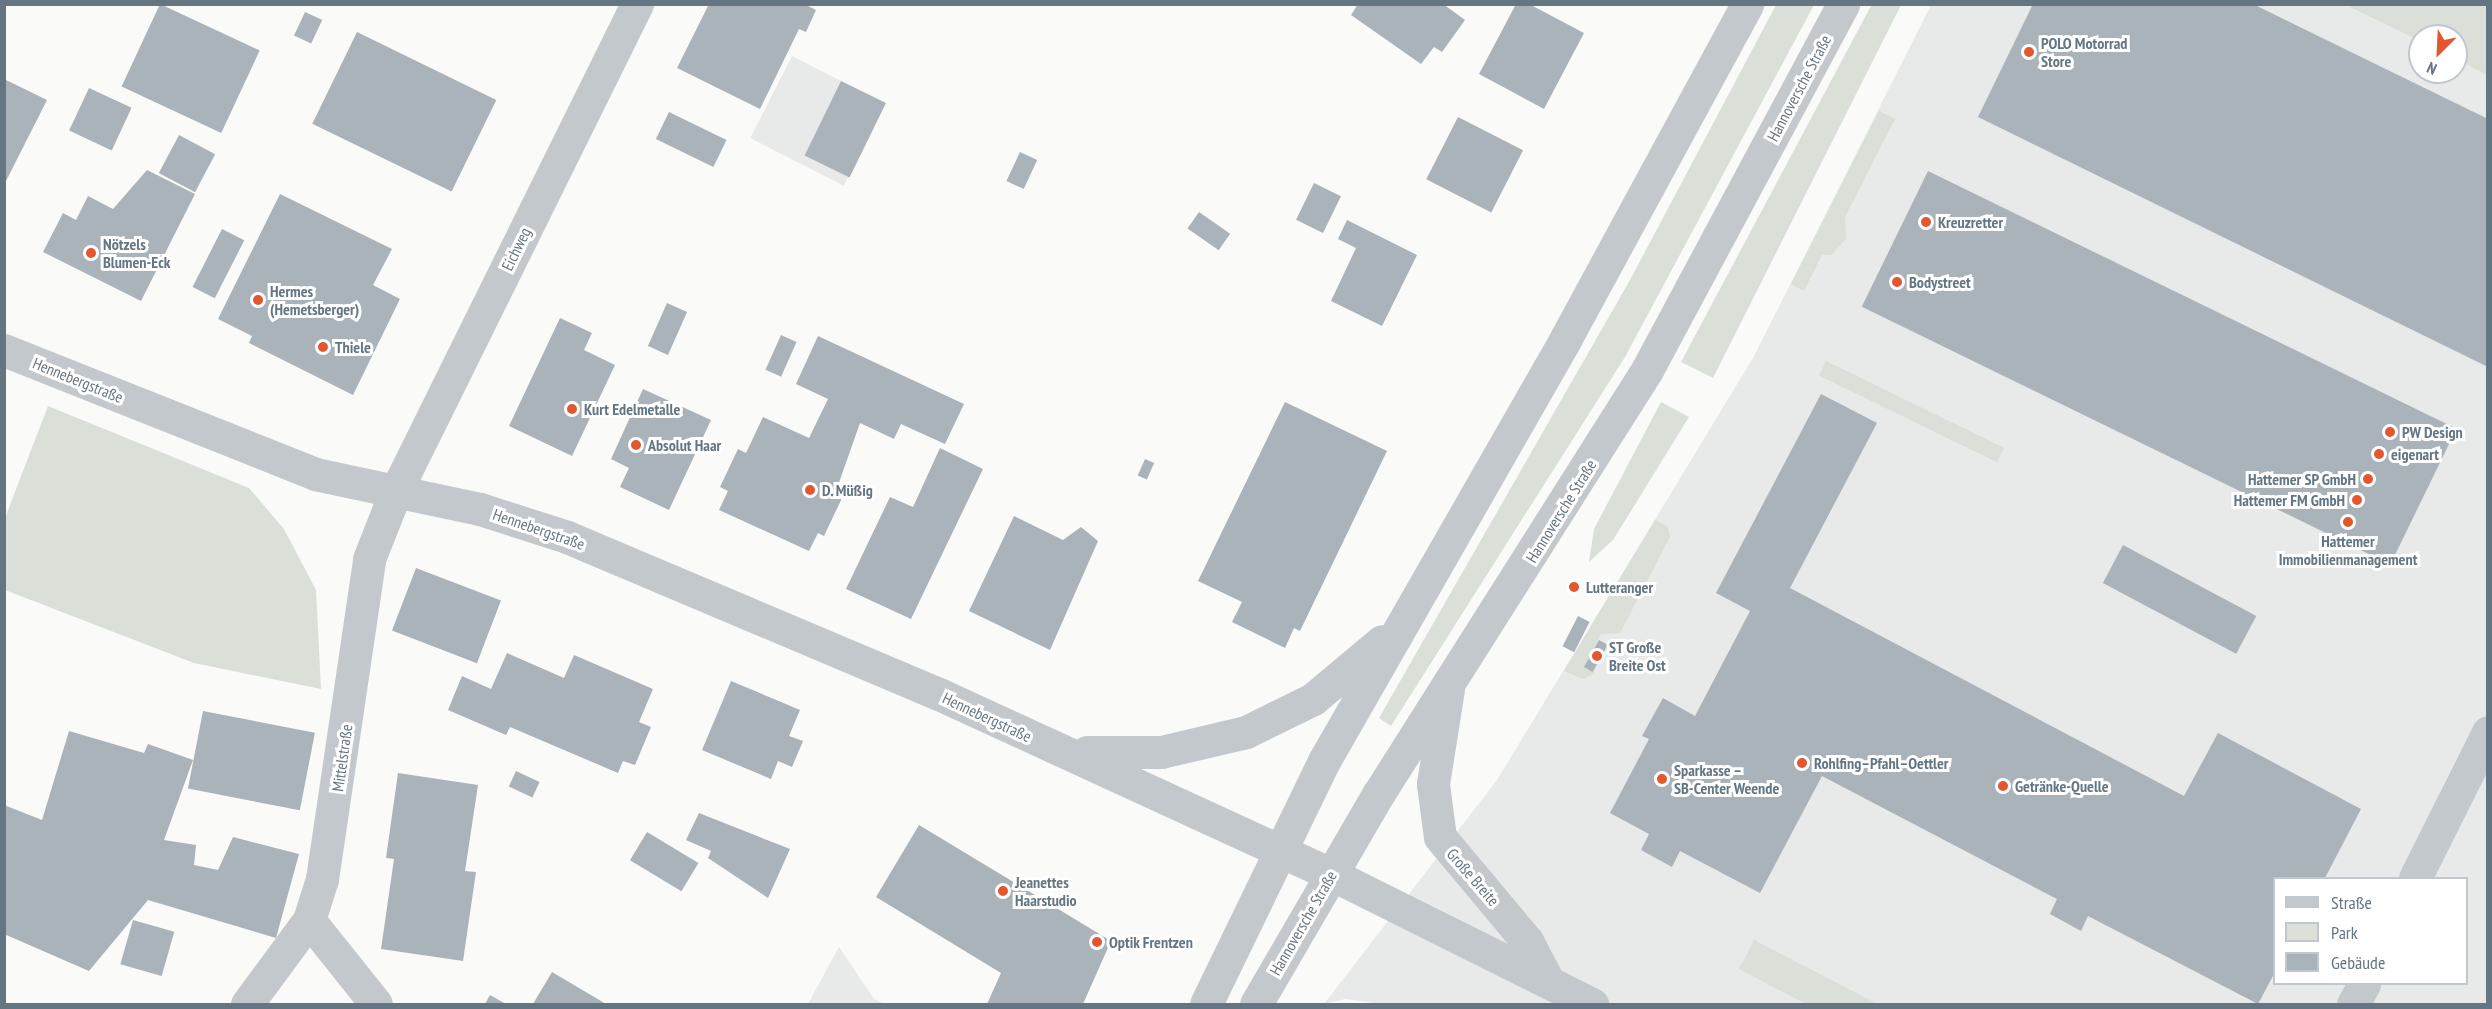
<!DOCTYPE html>
<html>
<head>
<meta charset="utf-8">
<style>
  body { margin:0 }
  #map { position:relative; width:2492px; height:1009px; overflow:hidden; background:#fafaf8; font-family:"PT Sans Narrow",sans-serif }
  div>[style] { position:absolute }
  .built>* { inset:0; background:#e8e9e9; transform-origin:0 0 }
  .green>* { inset:0; background:#dadfd7; transform-origin:0 0 }
  .building>* { inset:0; background:#aab3b9; transform-origin:0 0 }
  .minor>* { height:33px; margin:-16.5px; padding:0 16.5px; transform-origin:16.5px; border-radius:16.5px; background:#c3c8cc }
  .tertiary>* { height:33px; margin:-16.5px; padding:0 16.5px; transform-origin:16.5px; border-radius:16.5px; background:#c3c8cc }
  .dots>* { width:16px; height:16px; translate:-50% -50%; box-sizing:border-box; border:3px solid #fff; border-radius:50% }
  span { translate:-50% -50%; white-space:nowrap; text-align:center; line-height:1.15; -webkit-text-stroke:6px #fff; paint-order:stroke }
  .poi-label { font-size:16px; color:#657683; font-weight:700 }
  .left { translate:0 -50%; text-align:left }
  .right { translate:-100% -50%; text-align:right }
  .street-label { font-size:16px; color:#657683 }
  .frame { position:absolute; inset:0; border:6px solid #657683; pointer-events:none }
  .legend { position:absolute; left:2273px; top:877px; width:195px; height:108px; box-sizing:border-box; background:#fff; border:2px solid #c1c8cd; margin:0; padding:8px 10px; list-style:none; font-size:18px; color:#657683 }
  .legend li { display:flex; align-items:center; gap:12px; height:30px }
  .legend b { width:30px; border:2px solid #c1c8cd }
  .north { position:absolute; left:2408px; top:24px; width:60px; height:60px; box-sizing:border-box; background:#fff; border:2px solid #c1c8cd; border-radius:50%; rotate:204deg; font-size:16px; font-weight:700; line-height:24px; text-align:center; color:#657683 }
  .north::after { content:''; display:block; margin:auto; width:21px; height:27px; background:#e4572e; clip-path:polygon(50% 0,100% 100%,50% 72%,0 100%) }
</style>
</head>
<body>
<div id="map">
  <div class="built">
    <div style="clip-path:polygon(evenodd,1931px 5px,2487px 5px,2487px 1004px,1382px 1004px,1345px 999px,1324px 1004px,1497px 780px,1753px 358px,1931px 5px,2420px 36px,2456px 36px,2456px 72px,2420px 72px,2420px 36px,1931px 5px,2274px 878px,2466px 878px,2466px 984px,2274px 984px,2274px 878px)"></div>
    <div style="left:792px;top:56px;width:105px;height:92px;rotate:27deg"></div>
    <div style="clip-path:polygon(839px 947px,874px 999px,885px 1004px,808px 1004px)"></div>
  </div>
  <div class="green">
    <div style="clip-path:polygon(1872px 4px,1901px 5px,1713px 378px,1681px 362px)"></div>
    <div style="clip-path:polygon(1776px 5px,1814px 5px,1625px 357px,1391px 726px,1379px 718px,1630px 280px)"></div>
    <div style="clip-path:polygon(2346px 5px,2487px 5px,2487px 75px,2456px 59px,2456px 36px,2420px 36px,2420px 41px)"></div>
    <div style="clip-path:polygon(1879px 111px,1895px 119px,1845px 217px,1846px 239px,1831px 255px,1822px 255px,1804px 291px,1791px 284px)"></div>
    <div style="left:1826px;top:361px;width:198px;height:16px;rotate:26deg"></div>
    <div style="clip-path:polygon(1661px 402px,1689px 417px,1613px 540px,1589px 562px,1594px 529px)"></div>
    <div style="clip-path:polygon(48px 406px,249px 488px,284px 529px,316px 590px,321px 689px,194px 663px,5px 590px,5px 518px)"></div>
    <div style="clip-path:polygon(1655px 520px,1668px 527px,1670px 537px,1620px 633px,1601px 634px,1585px 667px,1595px 673px,1583px 679px,1564px 671px)"></div>
    <div style="clip-path:polygon(1754px 940px,1845px 987px,1877px 1004px,1806px 1004px,1739px 969px)"></div>
  </div>
  <div class="building">
    <div style="left:160px;top:4px;width:110px;height:91px;rotate:25deg"></div>
    <div style="clip-path:polygon(709px 4px,804px 4px,816px 10px,806px 32px,799px 29px,760px 109px,677px 68px)"></div>
    <div style="clip-path:polygon(1358px 4px,1443px 4px,1465px 20px,1442px 52px,1434px 47px,1421px 64px,1351px 15px)"></div>
    <div style="clip-path:polygon(1516px 4px,1529px 4px,1584px 33px,1544px 109px,1479px 74px)"></div>
    <div style="clip-path:polygon(2033px 4px,2253px 4px,2488px 119px,2488px 367px,1978px 117px)"></div>
    <div style="left:305px;top:12px;width:19px;height:26px;rotate:25deg"></div>
    <div style="left:357px;top:32px;width:155px;height:102px;rotate:26deg"></div>
    <div style="clip-path:polygon(4px 79px,47px 100px,4px 185px)"></div>
    <div style="left:841px;top:81px;width:50px;height:83px;rotate:26deg"></div>
    <div style="left:89px;top:88px;width:47px;height:47px;rotate:25deg"></div>
    <div style="left:669px;top:112px;width:64px;height:30px;rotate:26deg"></div>
    <div style="left:1458px;top:117px;width:73px;height:70px;rotate:27deg"></div>
    <div style="left:179px;top:135px;width:41px;height:43px;rotate:28deg"></div>
    <div style="left:1020px;top:152px;width:19px;height:32px;rotate:25deg"></div>
    <div style="clip-path:polygon(147px 170px,195px 194px,141px 301px,43px 252px,63px 213px,76px 220px,88px 196px,113px 209px)"></div>
    <div style="left:1928px;top:171px;width:588px;height:151px;rotate:26deg"></div>
    <div style="left:1314px;top:183px;width:30px;height:41px;rotate:26deg"></div>
    <div style="clip-path:polygon(280px 194px,392px 249px,373px 285px,400px 299px,353px 395px,249px 343px,252px 336px,218px 319px)"></div>
    <div style="left:1199px;top:212px;width:38px;height:20px;rotate:35deg"></div>
    <div style="clip-path:polygon(1347px 220px,1417px 255px,1382px 326px,1331px 301px,1356px 248px,1338px 239px)"></div>
    <div style="left:222px;top:229px;width:25px;height:65px;rotate:27deg"></div>
    <div style="left:667px;top:303px;width:22px;height:47px;rotate:24deg"></div>
    <div style="clip-path:polygon(560px 318px,592px 333px,584px 350px,615px 365px,572px 456px,509px 426px)"></div>
    <div style="left:781px;top:335px;width:17px;height:38px;rotate:24deg"></div>
    <div style="clip-path:polygon(818px 336px,964px 404px,945px 444px,901px 424px,894px 439px,860px 423px,835px 494px,842px 498px,824px 536px,818px 533px,809px 551px,719px 510px,728px 491px,720px 487px,738px 449px,746px 453px,763px 417px,809px 438px,828px 399px,796px 384px)"></div>
    <div style="clip-path:polygon(643px 389px,711px 420px,669px 510px,620px 487px,629px 468px,611px 459px)"></div>
    <div style="clip-path:polygon(1821px 394px,1877px 423px,1790px 588px,2184px 796px,2218px 733px,2361px 809px,2325px 878px,2274px 878px,2274px 974px,2258px 1004px,2088px 916px,2081px 931px,2050px 914px,2057px 899px,1822px 776px,1760px 893px,1680px 851px,1672px 867px,1641px 850px,1649px 834px,1610px 813px,1649px 739px,1642px 736px,1663px 698px,1695px 716px,1750px 611px,1716px 593px)"></div>
    <div style="clip-path:polygon(1285px 402px,1387px 451px,1300px 631px,1294px 628px,1285px 648px,1232px 622px,1242px 602px,1198px 581px)"></div>
    <div style="clip-path:polygon(940px 448px,983px 469px,911px 619px,846px 589px,890px 497px,913px 507px)"></div>
    <div style="left:1145px;top:459px;width:10px;height:18px;rotate:24deg"></div>
    <div style="clip-path:polygon(1014px 516px,1063px 540px,1081px 527px,1098px 541px,1050px 650px,969px 611px)"></div>
    <div style="left:2123px;top:545px;width:151px;height:43px;rotate:28deg"></div>
    <div style="left:416px;top:568px;width:91px;height:67px;rotate:21deg"></div>
    <div style="left:1578px;top:616px;width:13px;height:34px;rotate:27deg"></div>
    <div style="left:1599px;top:640px;width:10px;height:31px;rotate:29deg"></div>
    <div style="clip-path:polygon(507px 653px,564px 678px,574px 655px,653px 689px,639px 722px,651px 727px,635px 765px,623px 761px,618px 773px,510px 727px,506px 735px,448px 710px,462px 676px,491px 689px)"></div>
    <div style="clip-path:polygon(731px 681px,800px 710px,789px 736px,803px 741px,792px 767px,778px 761px,771px 779px,702px 750px)"></div>
    <div style="left:203px;top:711px;width:114px;height:79px;rotate:11deg"></div>
    <div style="clip-path:polygon(69px 731px,144px 753px,148px 744px,193px 760px,164px 840px,196px 845px,194px 865px,218px 870px,233px 837px,299px 854px,276px 938px,148px 900px,89px 971px,4px 934px,4px 805px,42px 820px)"></div>
    <div style="left:516px;top:771px;width:26px;height:17px;rotate:25deg"></div>
    <div style="clip-path:polygon(398px 773px,478px 785px,465px 871px,476px 872px,463px 961px,381px 949px,394px 859px,386px 858px)"></div>
    <div style="clip-path:polygon(699px 813px,790px 849px,768px 898px,708px 858px,711px 851px,686px 840px)"></div>
    <div style="clip-path:polygon(919px 825px,1111px 941px,1083px 1004px,987px 1004px,1001px 973px,876px 897px)"></div>
    <div style="left:647px;top:832px;width:60px;height:33px;rotate:31deg"></div>
    <div style="left:133px;top:920px;width:43px;height:46px;rotate:16deg"></div>
    <div style="clip-path:polygon(552px 972px,606px 1004px,533px 1004px)"></div>
    <div style="clip-path:polygon(490px 995px,506px 1004px,485px 1004px)"></div>
  </div>
  <div class="minor">
    <div style="left:1448px;top:689px;width:96px;rotate:99deg"></div>
    <div style="left:1433px;top:784px;width:53px;rotate:82.5deg"></div>
    <div style="left:1440px;top:837px;width:136px;rotate:50.1deg"></div>
    <div style="left:1527px;top:941px;width:45px;rotate:62.3deg"></div>
    <div style="left:1331px;top:874px;width:292px;rotate:26.5deg"></div>
    <div style="left:2415px;top:878px;width:163px;rotate:-63.4deg"></div>
    <div style="left:309px;top:920px;width:107px;rotate:51.4deg"></div>
    <div style="left:247px;top:1004px;width:104px;rotate:-53.6deg"></div>
    <div style="left:309px;top:920px;width:43px;rotate:-72.4deg"></div>
    <div style="left:322px;top:879px;width:323px;rotate:-81.6deg"></div>
    <div style="left:369px;top:559px;width:71px;rotate:-68.5deg"></div>
    <div style="left:395px;top:493px;width:546px;rotate:-63.67deg"></div>
    <div style="left:2353px;top:1004px;width:23px;rotate:-61deg"></div>
  </div>
  <div class="tertiary">
    <div style="left:4px;top:350px;width:335px;rotate:21.7deg"></div>
    <div style="left:315px;top:474px;width:169px;rotate:12deg"></div>
    <div style="left:480px;top:509px;width:91px;rotate:17.8deg"></div>
    <div style="left:567px;top:537px;width:404px;rotate:22.9deg"></div>
    <div style="left:939px;top:694px;width:431px;rotate:24.7deg"></div>
    <div style="left:1087px;top:752px;width:74px"></div>
    <div style="left:1161px;top:752px;width:87px;rotate:-13.2deg"></div>
    <div style="left:1246px;top:732px;width:75px;rotate:-26.2deg"></div>
    <div style="left:1313px;top:699px;width:90px;rotate:-40deg"></div>
    <div style="left:1206px;top:1004px;width:270px;rotate:-64.1deg"></div>
    <div style="left:1324px;top:761px;width:487px;rotate:-60.2deg"></div>
    <div style="left:1566px;top:338px;width:380px;rotate:-61.5deg"></div>
    <div style="left:1256px;top:1004px;width:244px;rotate:-59.8deg"></div>
    <div style="left:1379px;top:793px;width:501px;rotate:-57.64deg"></div>
    <div style="left:1647px;top:370px;width:415px;rotate:-61.8deg"></div>
  </div>
  <div class="dots">
    <div style="left:2029px;top:52px;background:#e4572e"></div>
    <div style="left:1926px;top:222px;background:#e4572e"></div>
    <div style="left:91px;top:253px;background:#e4572e"></div>
    <div style="left:1897px;top:282px;background:#e4572e"></div>
    <div style="left:258px;top:300px;background:#e4572e"></div>
    <div style="left:323px;top:347px;background:#e4572e"></div>
    <div style="left:572px;top:409px;background:#e4572e"></div>
    <div style="left:2390px;top:432px;background:#e4572e"></div>
    <div style="left:636px;top:445px;background:#e4572e"></div>
    <div style="left:2379px;top:454px;background:#e4572e"></div>
    <div style="left:2368px;top:479px;background:#e4572e"></div>
    <div style="left:810px;top:490px;background:#e4572e"></div>
    <div style="left:2357px;top:500px;background:#e4572e"></div>
    <div style="left:2348px;top:522px;background:#e4572e"></div>
    <div style="left:1574px;top:587px;background:#e4572e"></div>
    <div style="left:1597px;top:656px;background:#e4572e"></div>
    <div style="left:1802px;top:763px;background:#e4572e"></div>
    <div style="left:1662px;top:779px;background:#e4572e"></div>
    <div style="left:2003px;top:786px;background:#e4572e"></div>
    <div style="left:1003px;top:891px;background:#e4572e"></div>
    <div style="left:1097px;top:942px;background:#e4572e"></div>
  </div>
  <div class="poi-label">
    <span class="left" style="left:2041px;top:52px">POLO Motorrad<br>Store</span>
    <span class="left" style="left:1938px;top:222px">Kreuzretter</span>
    <span class="left" style="left:103px;top:253px">Nötzels<br>Blumen-Eck</span>
    <span class="left" style="left:1909px;top:282px">Bodystreet</span>
    <span class="left" style="left:270px;top:300px">Hermes<br>(Hemetsberger)</span>
    <span class="left" style="left:335px;top:347px">Thiele</span>
    <span class="left" style="left:584px;top:409px">Kurt Edelmetalle</span>
    <span class="left" style="left:2402px;top:432px">PW Design</span>
    <span class="left" style="left:648px;top:445px">Absolut Haar</span>
    <span class="left" style="left:2391px;top:454px">eigenart</span>
    <span class="right" style="left:2356px;top:479px">Hattemer SP GmbH</span>
    <span class="left" style="left:822px;top:490px">D. Müßig</span>
    <span class="right" style="left:2345px;top:500px">Hattemer FM GmbH</span>
    <span style="left:2348px;top:550px">Hattemer<br>Immobilienmanagement</span>
    <span class="left" style="left:1586px;top:587px">Lutteranger</span>
    <span class="left" style="left:1609px;top:656px">ST Große<br>Breite Ost</span>
    <span class="left" style="left:1814px;top:763px">Rohlfing–Pfahl–Oettler</span>
    <span class="left" style="left:1674px;top:779px">Sparkasse –<br>SB-Center Weende</span>
    <span class="left" style="left:2015px;top:786px">Getränke-Quelle</span>
    <span class="left" style="left:1015px;top:891px">Jeanettes<br>Haarstudio</span>
    <span class="left" style="left:1109px;top:942px">Optik Frentzen</span>
  </div>
  <div class="street-label">
    <span style="left:1799px;top:88px;rotate:-62deg">Hannoversche Straße</span>
    <span style="left:516px;top:249px;rotate:-64deg">Eichweg</span>
    <span style="left:78px;top:380px;rotate:22deg">Hennebergstraße</span>
    <span style="left:1561px;top:511px;rotate:-58deg">Hannoversche Straße</span>
    <span style="left:539px;top:529px;rotate:19deg">Hennebergstraße</span>
    <span style="left:987px;top:717px;rotate:25deg">Hennebergstraße</span>
    <span style="left:342px;top:758px;rotate:-82deg">Mittelstraße</span>
    <span style="left:1473px;top:877px;rotate:49deg">Große Breite</span>
    <span style="left:1303px;top:923px;rotate:-60deg">Hannoversche Straße</span>
  </div>
  <div class="frame"></div>
  <ul class="legend">
  <li><b style="height:8px;background:#c3c8cc"></b>Straße</li>
  <li><b style="height:16px;background:#dadfd7"></b>Park</li>
  <li><b style="height:16px;background:#aab3b9"></b>Gebäude</li>
  </ul>
  <div class="north">N</div>
</div>
</body>
</html>
